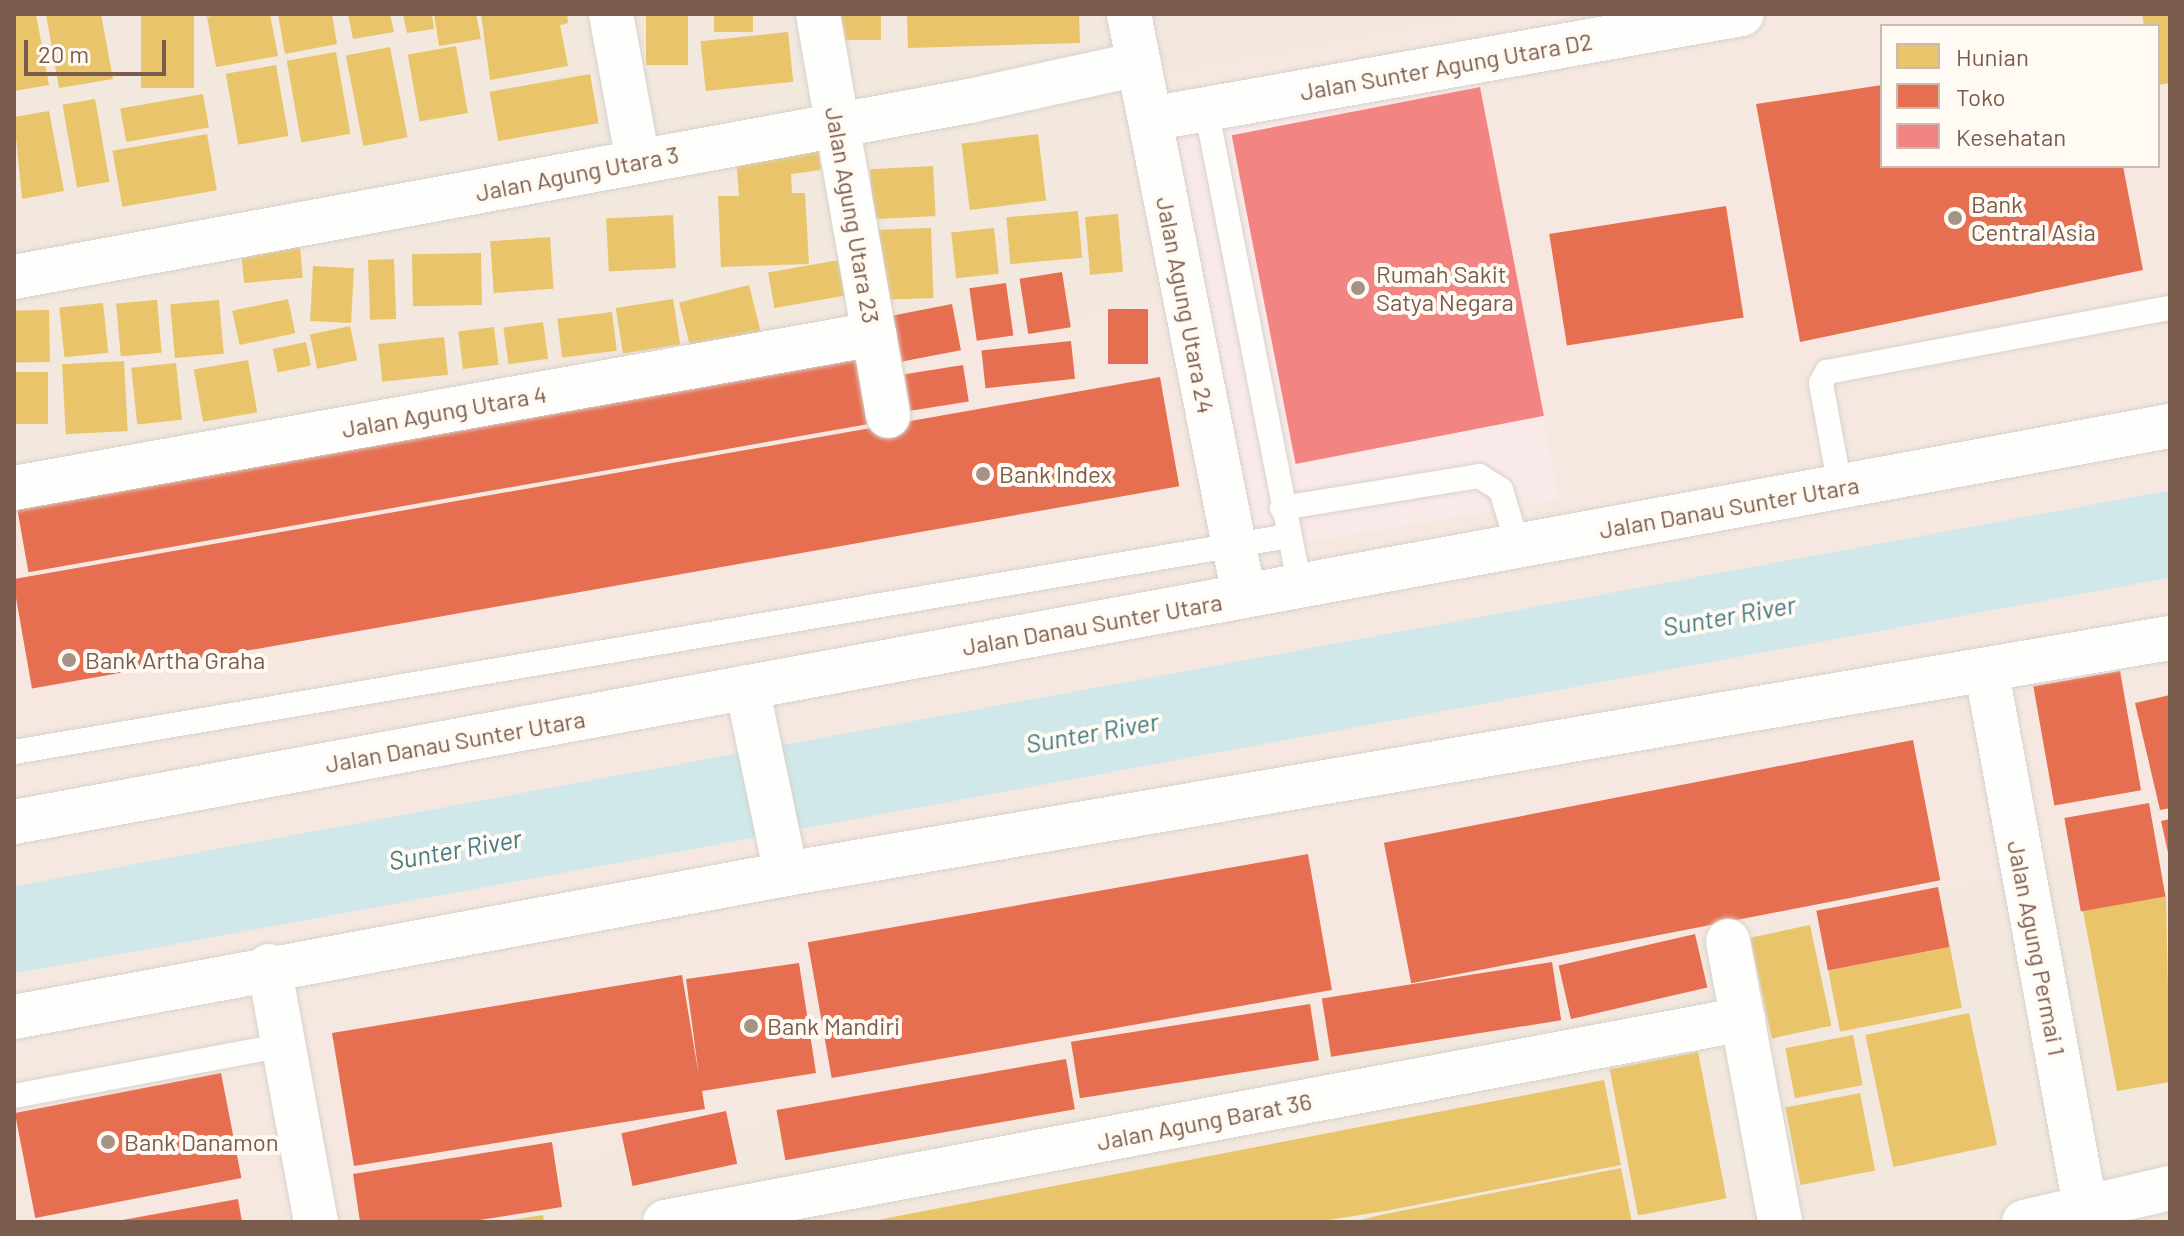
<!DOCTYPE html>
<html>
<head>
<meta charset="utf-8">
<style>
  body { margin:0 }
  #map { position:relative; width:2184px; height:1236px; overflow:hidden; background:#f9f5f0; font-family:Barlow,sans-serif }
  div>[style] { position:absolute }
  .residential>* { inset:0; background:#f2e8de }
  .commercial>* { inset:0; background:#f6e8e1 }
  .medical>* { inset:0; background:#fae9e9 }
  .homes>* { inset:0; background:#e9c46a; transform-origin:0 0 }
  .shops>* { inset:0; background:#e76f51; transform-origin:0 0 }
  .health>* { inset:0; background:#f28482; transform-origin:0 0 }
  .river>* { height:86px; margin:-43px; padding:0 43px; transform-origin:43px; border-radius:43px; background:#d0e8ea }
  .roads { filter:drop-shadow(0 0 2px #d7d1cb) drop-shadow(0 0 2px #d7d1cb) }
  .lane>* { height:24px; margin:-12px; padding:0 12px; transform-origin:12px; border-radius:12px; background:#fefefd }
  .street>* { height:44px; margin:-22px; padding:0 22px; transform-origin:22px; border-radius:22px; background:#fefefd }
  .secondary>* { height:44px; margin:-22px; padding:0 22px; transform-origin:22px; border-radius:22px; background:#fefefd }
  .dots>* { width:22px; height:22px; translate:-50% -50%; box-sizing:border-box; border:4px solid #fffaf3; border-radius:50% }
  span { translate:-50% -50%; white-space:nowrap; text-align:center; line-height:1.15; -webkit-text-stroke:8px #fffaf3; paint-order:stroke }
  .street-label { font-size:24px; color:#7a5c4d }
  .poi-label { font-size:24px; color:#7a5c4d }
  .left { translate:0 -50%; text-align:left }
  .water-label { font-size:26px; color:#437c86; font-style:italic }
  .frame { position:absolute; inset:0; border:16px solid #7a5c4d; pointer-events:none }
  .legend { position:absolute; left:1880px; top:24px; width:280px; height:144px; box-sizing:border-box; background:#fffaf3; border:2px solid #cabbb1; margin:0; padding:10px 14px; list-style:none; font-size:24px; color:#7a5c4d }
  .legend li { display:flex; align-items:center; gap:16px; height:40px }
  .legend b { width:40px; border:2px solid #cabbb1 }
  .scale { position:absolute; left:24px; top:40px; width:142px; height:36px; box-sizing:border-box; border:4px solid #7a5c4d; border-top:0; padding-left:10px; font-size:24px; line-height:28px; white-space:nowrap; color:#7a5c4d; -webkit-text-stroke:6px #fffaf3; paint-order:stroke }
</style>
</head>
<body>
<div id="map">
  <div class="residential">
    <div style="clip-path:polygon(14px 14px,1494px 14px,1111px 84px,1162px 303px,14px 503px)"></div>
    <div style="clip-path:polygon(2170px 845px,2170px 1222px,275px 1222px,2036px 870px)"></div>
  </div>
  <div class="commercial">
    <div style="clip-path:polygon(evenodd,1494px 14px,2170px 14px,2170px 845px,275px 1222px,14px 1222px,14px 503px,1162px 303px,1111px 84px,1494px 14px,1882px 26px,2158px 26px,2158px 166px,1882px 166px,1882px 26px)"></div>
  </div>
  <div class="medical">
    <div style="clip-path:polygon(1479px 79px,1559px 500px,1254px 551px,1170px 160px,1177px 138px,1199px 130px)"></div>
  </div>
  <div class="homes">
    <div style="clip-path:polygon(14px 14px,36px 14px,49px 85px,14px 91px)"></div>
    <div style="clip-path:polygon(46px 14px,101px 14px,113px 79px,59px 88px)"></div>
    <div style="left:141px;top:14px;width:53px;height:74px"></div>
    <div style="clip-path:polygon(221px 14px,270px 14px,278px 56px,216px 67px,207px 17px)"></div>
    <div style="clip-path:polygon(278px 14px,332px 14px,337px 44px,285px 54px)"></div>
    <div style="clip-path:polygon(348px 14px,390px 14px,394px 32px,353px 39px)"></div>
    <div style="clip-path:polygon(403px 14px,432px 14px,434px 29px,407px 33px)"></div>
    <div style="clip-path:polygon(434px 14px,476px 14px,481px 39px,439px 46px)"></div>
    <div style="clip-path:polygon(481px 14px,567px 14px,568px 23px,560px 25px,568px 66px,490px 80px)"></div>
    <div style="left:646px;top:14px;width:42px;height:51px"></div>
    <div style="left:714px;top:14px;width:39px;height:18px"></div>
    <div style="left:837px;top:14px;width:44px;height:26px"></div>
    <div style="clip-path:polygon(907px 14px,1079px 14px,1080px 43px,908px 48px)"></div>
    <div style="clip-path:polygon(2142px 14px,2170px 14px,2170px 83px,2158px 85px,2158px 26px,2144px 26px)"></div>
    <div style="left:788px;top:32px;width:50px;height:88px;rotate:84deg"></div>
    <div style="left:456px;top:46px;width:68px;height:49px;rotate:80deg"></div>
    <div style="left:390px;top:47px;width:92px;height:45px;rotate:79deg"></div>
    <div style="left:336px;top:52px;width:83px;height:50px;rotate:80deg"></div>
    <div style="left:276px;top:65px;width:72px;height:51px;rotate:80deg"></div>
    <div style="left:590px;top:74px;width:50px;height:102px;rotate:80deg"></div>
    <div style="left:203px;top:94px;width:34px;height:84px;rotate:80deg"></div>
    <div style="left:95px;top:99px;width:84px;height:33px;rotate:80deg"></div>
    <div style="clip-path:polygon(49px 111px,64px 191px,22px 199px,14px 117px)"></div>
    <div style="left:207px;top:134px;width:57px;height:96px;rotate:80deg"></div>
    <div style="left:1038px;top:134px;width:67px;height:77px;rotate:83deg"></div>
    <div style="clip-path:polygon(817px 139px,821px 170px,791px 174px,792px 193px,805px 193px,809px 264px,721px 267px,718px 196px,739px 196px,736px 156px)"></div>
    <div style="left:933px;top:166px;width:50px;height:63px;rotate:87deg"></div>
    <div style="left:1078px;top:211px;width:47px;height:72px;rotate:85deg"></div>
    <div style="left:1118px;top:214px;width:58px;height:33px;rotate:85deg"></div>
    <div style="left:673px;top:215px;width:53px;height:67px;rotate:87deg"></div>
    <div style="left:931px;top:228px;width:70px;height:59px;rotate:88deg"></div>
    <div style="left:994px;top:228px;width:46px;height:43px;rotate:84deg"></div>
    <div style="left:299px;top:235px;width:43px;height:59px;rotate:85deg"></div>
    <div style="left:550px;top:237px;width:52px;height:60px;rotate:86deg"></div>
    <div style="left:481px;top:253px;width:52px;height:69px;rotate:89deg"></div>
    <div style="left:394px;top:259px;width:60px;height:26px;rotate:88deg"></div>
    <div style="left:839px;top:260px;width:36px;height:72px;rotate:80deg"></div>
    <div style="left:313px;top:266px;width:41px;height:55px;rotate:3deg"></div>
    <div style="left:749px;top:285px;width:54px;height:72px;rotate:76deg"></div>
    <div style="left:288px;top:299px;width:35px;height:57px;rotate:78deg"></div>
    <div style="left:673px;top:299px;width:46px;height:58px;rotate:81deg"></div>
    <div style="left:157px;top:300px;width:53px;height:41px;rotate:85deg"></div>
    <div style="left:219px;top:300px;width:54px;height:49px;rotate:85deg"></div>
    <div style="left:103px;top:303px;width:50px;height:44px;rotate:84deg"></div>
    <div style="left:49px;top:310px;width:52px;height:35px;rotate:89deg"></div>
    <div style="left:612px;top:312px;width:39px;height:55px;rotate:83deg"></div>
    <div style="left:543px;top:322px;width:37px;height:40px;rotate:82deg"></div>
    <div style="left:350px;top:326px;width:35px;height:41px;rotate:78deg"></div>
    <div style="left:494px;top:327px;width:38px;height:36px;rotate:83deg"></div>
    <div style="left:444px;top:337px;width:38px;height:66px;rotate:84deg"></div>
    <div style="left:306px;top:342px;width:24px;height:34px;rotate:78deg"></div>
    <div style="left:248px;top:360px;width:53px;height:55px;rotate:80deg"></div>
    <div style="left:124px;top:361px;width:70px;height:62px;rotate:87deg"></div>
    <div style="left:176px;top:363px;width:57px;height:45px;rotate:84deg"></div>
    <div style="left:14px;top:372px;width:34px;height:52px"></div>
    <div style="clip-path:polygon(2166px 896px,2170px 1082px,2117px 1091px,2083px 911px)"></div>
    <div style="left:1810px;top:925px;width:103px;height:61px;rotate:78deg"></div>
    <div style="left:1950px;top:947px;width:62px;height:124px;rotate:79deg"></div>
    <div style="left:1969px;top:1013px;width:135px;height:106px;rotate:78deg"></div>
    <div style="left:1853px;top:1035px;width:51px;height:69px;rotate:79deg"></div>
    <div style="left:1698px;top:1052px;width:149px;height:90px;rotate:79deg"></div>
    <div style="clip-path:polygon(1604px 1080px,1621px 1165px,1385px 1211px,1316px 1222px,867px 1222px)"></div>
    <div style="left:1860px;top:1093px;width:79px;height:76px;rotate:79deg"></div>
    <div style="clip-path:polygon(1621px 1168px,1632px 1222px,1352px 1222px,1385px 1214px)"></div>
    <div style="clip-path:polygon(543px 1215px,544px 1222px,511px 1222px,511px 1220px)"></div>
  </div>
  <div class="shops">
    <div style="clip-path:polygon(1882px 85px,1882px 166px,2123px 166px,2143px 270px,1800px 342px,1756px 104px)"></div>
    <div style="left:1726px;top:206px;width:113px;height:179px;rotate:81deg"></div>
    <div style="left:1062px;top:272px;width:56px;height:43px;rotate:81deg"></div>
    <div style="left:1006px;top:283px;width:53px;height:37px;rotate:82deg"></div>
    <div style="left:952px;top:304px;width:47px;height:60px;rotate:79deg"></div>
    <div style="left:1108px;top:309px;width:40px;height:55px"></div>
    <div style="left:1071px;top:341px;width:38px;height:90px;rotate:84deg"></div>
    <div style="left:856px;top:342px;width:83px;height:855px;rotate:80deg"></div>
    <div style="left:963px;top:365px;width:37px;height:59px;rotate:81deg"></div>
    <div style="left:1160px;top:377px;width:111px;height:1165px;rotate:80deg"></div>
    <div style="left:2120px;top:671px;width:121px;height:88px;rotate:80deg"></div>
    <div style="clip-path:polygon(2170px 695px,2170px 808px,2160px 810px,2135px 703px)"></div>
    <div style="left:1913px;top:740px;width:143px;height:539px;rotate:79deg"></div>
    <div style="left:2149px;top:803px;width:95px;height:86px;rotate:80deg"></div>
    <div style="clip-path:polygon(2170px 819px,2170px 857px,2169px 857px,2161px 821px)"></div>
    <div style="left:1308px;top:854px;width:138px;height:508px;rotate:80deg"></div>
    <div style="left:1938px;top:887px;width:61px;height:124px;rotate:79deg"></div>
    <div style="left:1695px;top:934px;width:55px;height:140px;rotate:77deg"></div>
    <div style="left:1552px;top:962px;width:59px;height:233px;rotate:81deg"></div>
    <div style="clip-path:polygon(799px 963px,816px 1073px,702px 1091px,705px 1109px,354px 1166px,332px 1033px,682px 975px,699px 1076px,686px 979px)"></div>
    <div style="left:1310px;top:1004px;width:57px;height:242px;rotate:81deg"></div>
    <div style="left:1066px;top:1059px;width:51px;height:294px;rotate:80deg"></div>
    <div style="left:221px;top:1073px;width:107px;height:210px;rotate:79deg"></div>
    <div style="left:726px;top:1111px;width:54px;height:107px;rotate:78deg"></div>
    <div style="clip-path:polygon(552px 1142px,562px 1207px,467px 1222px,360px 1222px,353px 1174px)"></div>
    <div style="clip-path:polygon(238px 1199px,242px 1222px,117px 1222px,117px 1221px)"></div>
  </div>
  <div class="health">
    <div style="left:1480px;top:87px;width:335px;height:253px;rotate:79deg"></div>
  </div>
  <div class="river">
    <div style="left:14px;top:930px;width:2192px;rotate:-10.41deg"></div>
  </div>
  <div class="roads">
    <div class="lane">
      <div style="left:1206px;top:108px;width:487px;rotate:78.9deg"></div>
      <div style="left:1840px;top:487px;width:106px;rotate:-100.4deg"></div>
      <div style="left:1821px;top:383px;width:13px;rotate:-61deg"></div>
      <div style="left:1827px;top:372px;width:349px;rotate:-10.6deg"></div>
      <div style="left:1282px;top:508px;width:200px;rotate:-9.2deg"></div>
      <div style="left:1479px;top:476px;width:26px;rotate:32deg"></div>
      <div style="left:1501px;top:490px;width:59px;rotate:73.1deg"></div>
      <div style="left:14px;top:752px;width:1293px;rotate:-9.62deg"></div>
      <div style="left:14px;top:1096px;width:275px;rotate:-10.7deg"></div>
    </div>
    <div class="street">
      <div style="left:611px;top:14px;width:149px;rotate:79.6deg"></div>
      <div style="left:818px;top:14px;width:408px;rotate:80.1deg"></div>
      <div style="left:1129px;top:14px;width:593px;rotate:78.82deg"></div>
      <div style="left:1150px;top:119px;width:601px;rotate:-10.06deg"></div>
      <div style="left:14px;top:277px;width:971px;rotate:-10.44deg"></div>
      <div style="left:969px;top:101px;width:174px;rotate:-12.3deg"></div>
      <div style="left:14px;top:488px;width:874px;rotate:-10.15deg"></div>
      <div style="left:1987px;top:673px;width:558px;rotate:79.58deg"></div>
      <div style="left:1728px;top:941px;width:286px;rotate:79.5deg"></div>
      <div style="left:269px;top:966px;width:260px;rotate:79.6deg"></div>
      <div style="left:665px;top:1222px;width:1097px;rotate:-10.66deg"></div>
      <div style="left:2024px;top:1222px;width:150px;rotate:-13.1deg"></div>
    </div>
    <div class="secondary">
      <div style="left:747px;top:687px;width:191px;rotate:78.2deg"></div>
      <div style="left:14px;top:822px;width:2192px;rotate:-10.41deg"></div>
      <div style="left:14px;top:1017px;width:785px;rotate:-10.49deg"></div>
      <div style="left:786px;top:874px;width:1404px;rotate:-9.68deg"></div>
    </div>
  </div>
  <div class="dots">
    <div style="left:1955px;top:218px;background:#a69286"></div>
    <div style="left:1358px;top:288px;background:#a69286"></div>
    <div style="left:983px;top:474px;background:#a69286"></div>
    <div style="left:69px;top:660px;background:#a69286"></div>
    <div style="left:751px;top:1026px;background:#a69286"></div>
    <div style="left:108px;top:1142px;background:#a69286"></div>
  </div>
  <div class="street-label">
    <span style="left:1446px;top:66px;rotate:-10deg">Jalan Sunter Agung Utara D2</span>
    <span style="left:577px;top:173px;rotate:-11deg">Jalan Agung Utara 3</span>
    <span style="left:853px;top:215px;rotate:80deg">Jalan Agung Utara 23</span>
    <span style="left:1186px;top:305px;rotate:79deg">Jalan Agung Utara 24</span>
    <span style="left:444px;top:411px;rotate:-10deg">Jalan Agung Utara 4</span>
    <span style="left:1729px;top:507px;rotate:-10deg">Jalan Danau Sunter Utara</span>
    <span style="left:1092px;top:624px;rotate:-10deg">Jalan Danau Sunter Utara</span>
    <span style="left:455px;top:741px;rotate:-10deg">Jalan Danau Sunter Utara</span>
    <span style="left:2037px;top:948px;rotate:79deg">Jalan Agung Permai 1</span>
    <span style="left:1204px;top:1121px;rotate:-11deg">Jalan Agung Barat 36</span>
  </div>
  <div class="poi-label">
    <span class="left" style="left:1971px;top:218px">Bank<br>Central Asia</span>
    <span class="left" style="left:1376px;top:288px">Rumah Sakit<br>Satya Negara</span>
    <span class="left" style="left:999px;top:474px">Bank Index</span>
    <span class="left" style="left:85px;top:660px">Bank Artha Graha</span>
    <span class="left" style="left:767px;top:1026px">Bank Mandiri</span>
    <span class="left" style="left:124px;top:1142px">Bank Danamon</span>
  </div>
  <div class="water-label">
    <span style="left:1729px;top:615px;rotate:-10deg">Sunter River</span>
    <span style="left:1092px;top:732px;rotate:-10deg">Sunter River</span>
    <span style="left:455px;top:849px;rotate:-10deg">Sunter River</span>
  </div>
  <div class="frame"></div>
  <ul class="legend">
  <li><b style="height:22px;background:#e9c46a"></b>Hunian</li>
  <li><b style="height:22px;background:#e76f51"></b>Toko</li>
  <li><b style="height:22px;background:#f28482"></b>Kesehatan</li>
  </ul>
  <div class="scale">20 m</div>
</div>
</body>
</html>
